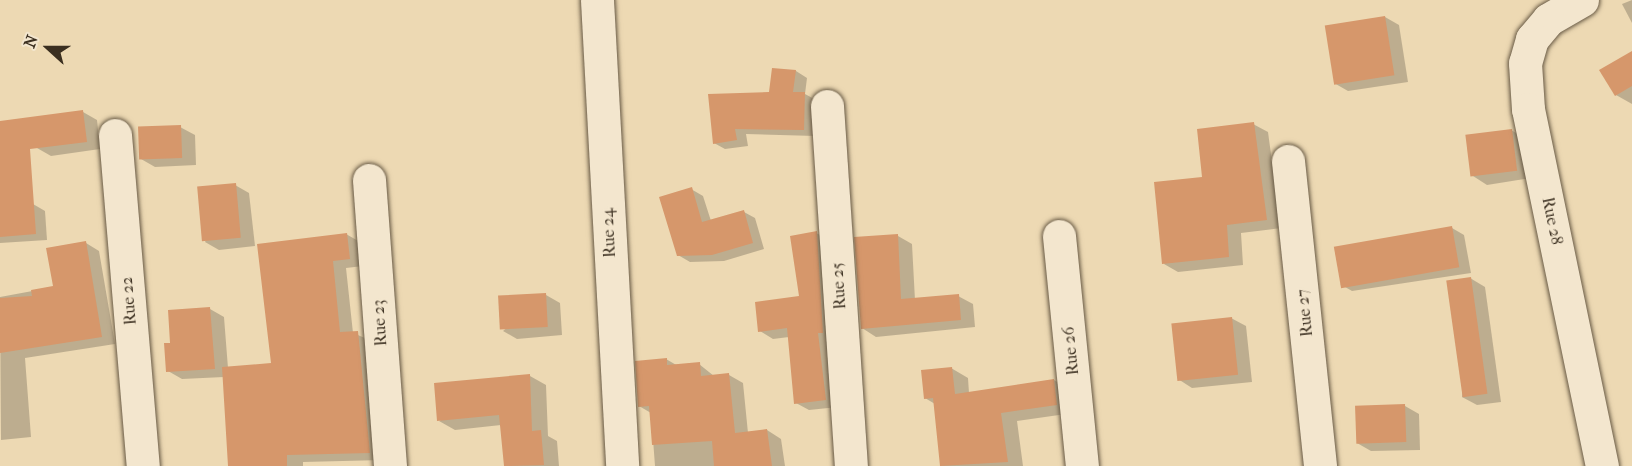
<!DOCTYPE html>
<html>
<head>
<meta charset="utf-8">
<style>
  body { margin:0 }
  #map { position:relative; width:1632px; height:466px; overflow:hidden; background:#edd9b3; font-family:"IM FELL French Canon",serif }
  div>[style] { position:absolute }
  .shadow>* { inset:0; background:#0003 }
  .building>* { inset:0; background:#d6976b; transform-origin:0 0 }
  .roads { filter:drop-shadow(0 0 2px #685a45) drop-shadow(0 0 2px #685a45) }
  .minor>* { height:33px; margin:-16.5px; padding:0 16.5px; transform-origin:16.5px; border-radius:16.5px; background:#f3e6ce }
  span { translate:-50% -50%; white-space:nowrap; text-align:center; line-height:1.15; -webkit-text-stroke:4.5px #f3e6ce; paint-order:stroke }
  .street-label { font-size:16px; color:#3b2f20 }
  .north { position:absolute; left:18px; top:18px; width:60px; height:60px; -webkit-text-stroke:4px #f3e6ce; paint-order:stroke; rotate:291deg; font-size:16px; font-weight:700; line-height:24px; text-align:center; color:#3b2f20 }
  .north::after { content:''; display:block; margin:auto; width:21px; height:27px; background:#3b2f20; clip-path:polygon(50% 0,100% 100%,50% 72%,0 100%) }
</style>
</head>
<body>
<div id="map">
  <div class="shadow">
    <div style="clip-path:polygon(1632px 0,1632px 23px,1622px 4px)"></div>
    <div style="clip-path:polygon(1385px 17px,1399px 25px,1408px 82px,1348px 91px,1334px 83px)"></div>
    <div style="clip-path:polygon(1632px 53px,1632px 104px,1616px 95px)"></div>
    <div style="clip-path:polygon(773px 69px,796px 71px,807px 78px,805px 94px,816px 100px,815px 136px,746px 134px,748px 146px,725px 149px,714px 143px,770px 93px)"></div>
    <div style="clip-path:polygon(83px 112px,97px 120px,100px 149px,51px 156px,37px 148px)"></div>
    <div style="clip-path:polygon(1253px 124px,1268px 132px,1281px 228px,1241px 233px,1243px 265px,1178px 272px,1164px 264px,1203px 178px)"></div>
    <div style="clip-path:polygon(180px 127px,195px 135px,196px 165px,155px 167px,141px 159px)"></div>
    <div style="clip-path:polygon(1511px 130px,1526px 139px,1531px 178px,1487px 185px,1473px 176px)"></div>
    <div style="clip-path:polygon(235px 185px,249px 193px,255px 246px,219px 250px,205px 242px)"></div>
    <div style="clip-path:polygon(691px 189px,703px 196px,711px 221px,744px 212px,755px 218px,764px 249px,724px 261px,690px 262px,678px 255px)"></div>
    <div style="clip-path:polygon(33px 204px,45px 211px,47px 240px,0 243px,0 206px)"></div>
    <div style="clip-path:polygon(1452px 228px,1464px 235px,1471px 273px,1352px 291px,1340px 284px)"></div>
    <div style="clip-path:polygon(816px 233px,830px 240px,838px 407px,809px 410px,796px 403px,789px 337px,773px 339px,760px 331px,801px 297px)"></div>
    <div style="clip-path:polygon(346px 234px,360px 242px,363px 266px,346px 268px,353px 333px,372px 341px,383px 460px,303px 462px,303px 466px,229px 466px,224px 377px,182px 379px,168px 371px,172px 344px,210px 309px,224px 317px,228px 368px,273px 364px)"></div>
    <div style="clip-path:polygon(898px 236px,912px 244px,915px 300px,958px 296px,973px 304px,975px 327px,876px 337px,862px 328px)"></div>
    <div style="clip-path:polygon(86px 243px,99px 251px,115px 344px,25px 358px,31px 437px,1px 440px,0 297px,54px 287px)"></div>
    <div style="clip-path:polygon(1470px 278px,1485px 287px,1501px 402px,1477px 405px,1462px 397px)"></div>
    <div style="clip-path:polygon(546px 295px,560px 303px,562px 335px,517px 339px,503px 331px)"></div>
    <div style="clip-path:polygon(1231px 318px,1246px 326px,1252px 382px,1192px 388px,1178px 379px)"></div>
    <div style="clip-path:polygon(666px 359px,678px 366px,699px 364px,714px 376px,729px 375px,743px 383px,748px 433px,767px 430px,781px 439px,785px 466px,655px 466px,651px 413px,639px 406px)"></div>
    <div style="clip-path:polygon(951px 368px,968px 378px,969px 393px,1054px 380px,1070px 390px,1073px 413px,1017px 421px,1023px 466px,941px 466px,935px 404px,925px 398px)"></div>
    <div style="clip-path:polygon(530px 376px,546px 385px,548px 436px,557px 441px,559px 466px,505px 466px,501px 425px,455px 430px,439px 421px)"></div>
    <div style="clip-path:polygon(1405px 406px,1419px 414px,1420px 450px,1371px 451px,1357px 443px)"></div>
  </div>
  <div class="building">
    <div style="left:1385px;top:16px;width:60px;height:61px;rotate:81deg"></div>
    <div style="clip-path:polygon(1632px 51px,1632px 86px,1615px 96px,1599px 70px)"></div>
    <div style="clip-path:polygon(772px 68px,796px 70px,793px 92px,805px 92px,804px 130px,735px 129px,737px 140px,713px 144px,708px 94px,769px 92px)"></div>
    <div style="clip-path:polygon(83px 110px,87px 142px,30px 149px,36px 234px,0 237px,0 121px)"></div>
    <div style="clip-path:polygon(1254px 122px,1267px 220px,1227px 225px,1229px 257px,1162px 264px,1154px 182px,1202px 177px,1197px 129px)"></div>
    <div style="left:181px;top:125px;width:33px;height:43px;rotate:88deg"></div>
    <div style="left:1512px;top:129px;width:42px;height:47px;rotate:83deg"></div>
    <div style="left:236px;top:183px;width:55px;height:39px;rotate:85deg"></div>
    <div style="clip-path:polygon(692px 187px,702px 222px,744px 210px,753px 243px,712px 255px,677px 256px,659px 197px)"></div>
    <div style="left:1452px;top:226px;width:42px;height:120px;rotate:80deg"></div>
    <div style="clip-path:polygon(817px 231px,823px 333px,818px 333px,826px 400px,794px 404px,787px 328px,758px 332px,755px 302px,799px 296px,790px 236px)"></div>
    <div style="clip-path:polygon(347px 233px,350px 259px,333px 261px,340px 332px,358px 331px,370px 453px,287px 455px,287px 466px,228px 466px,222px 367px,271px 363px,257px 244px)"></div>
    <div style="clip-path:polygon(898px 234px,901px 299px,959px 294px,961px 320px,861px 329px,854px 237px)"></div>
    <div style="clip-path:polygon(86px 241px,102px 337px,0 353px,0 298px,32px 296px,31px 290px,53px 286px,46px 248px)"></div>
    <div style="left:1471px;top:277px;width:118px;height:25px;rotate:82deg"></div>
    <div style="left:546px;top:293px;width:34px;height:48px;rotate:87deg"></div>
    <div style="clip-path:polygon(210px 307px,215px 369px,166px 372px,164px 343px,170px 343px,168px 310px)"></div>
    <div style="left:1232px;top:317px;width:58px;height:61px;rotate:84deg"></div>
    <div style="clip-path:polygon(667px 358px,667px 365px,700px 362px,701px 376px,729px 373px,735px 433px,767px 429px,772px 466px,714px 466px,712px 441px,652px 445px,649px 406px,638px 407px,635px 361px)"></div>
    <div style="clip-path:polygon(952px 367px,955px 394px,1054px 379px,1057px 405px,1001px 413px,1008px 462px,940px 466px,933px 398px,924px 399px,921px 370px)"></div>
    <div style="clip-path:polygon(530px 374px,532px 431px,541px 430px,544px 465px,504px 466px,499px 415px,437px 421px,434px 383px)"></div>
    <div style="left:1405px;top:404px;width:38px;height:50px;rotate:88deg"></div>
  </div>
  <div class="roads">
    <div class="minor">
      <div style="left:597px;top:0;width:467px;rotate:86.9deg"></div>
      <div style="left:1582px;top:0;width:39px;rotate:150deg"></div>
      <div style="left:1548px;top:20px;width:25px;rotate:130deg"></div>
      <div style="left:1532px;top:39px;width:25px;rotate:106deg"></div>
      <div style="left:1525px;top:63px;width:46px;rotate:86.3deg"></div>
      <div style="left:1528px;top:109px;width:365px;rotate:78.3deg"></div>
      <div style="left:827px;top:106px;width:361px;rotate:86.2deg"></div>
      <div style="left:115px;top:135px;width:332px;rotate:85.2deg"></div>
      <div style="left:1288px;top:161px;width:307px;rotate:84deg"></div>
      <div style="left:369px;top:180px;width:287px;rotate:85.8deg"></div>
      <div style="left:1059px;top:236px;width:231px;rotate:84.3deg"></div>
    </div>
  </div>
  <div class="street-label">
    <span style="left:1552px;top:221px;rotate:78deg">Rue 28</span>
    <span style="left:609px;top:233px;rotate:-93deg">Rue 24</span>
    <span style="left:839px;top:286px;rotate:-94deg">Rue 25</span>
    <span style="left:129px;top:301px;rotate:-95deg">Rue 22</span>
    <span style="left:1305px;top:313px;rotate:-96deg">Rue 27</span>
    <span style="left:380px;top:323px;rotate:-94deg">Rue 23</span>
    <span style="left:1071px;top:351px;rotate:-96deg">Rue 26</span>
  </div>
  <div class="north">N</div>
</div>
</body>
</html>
